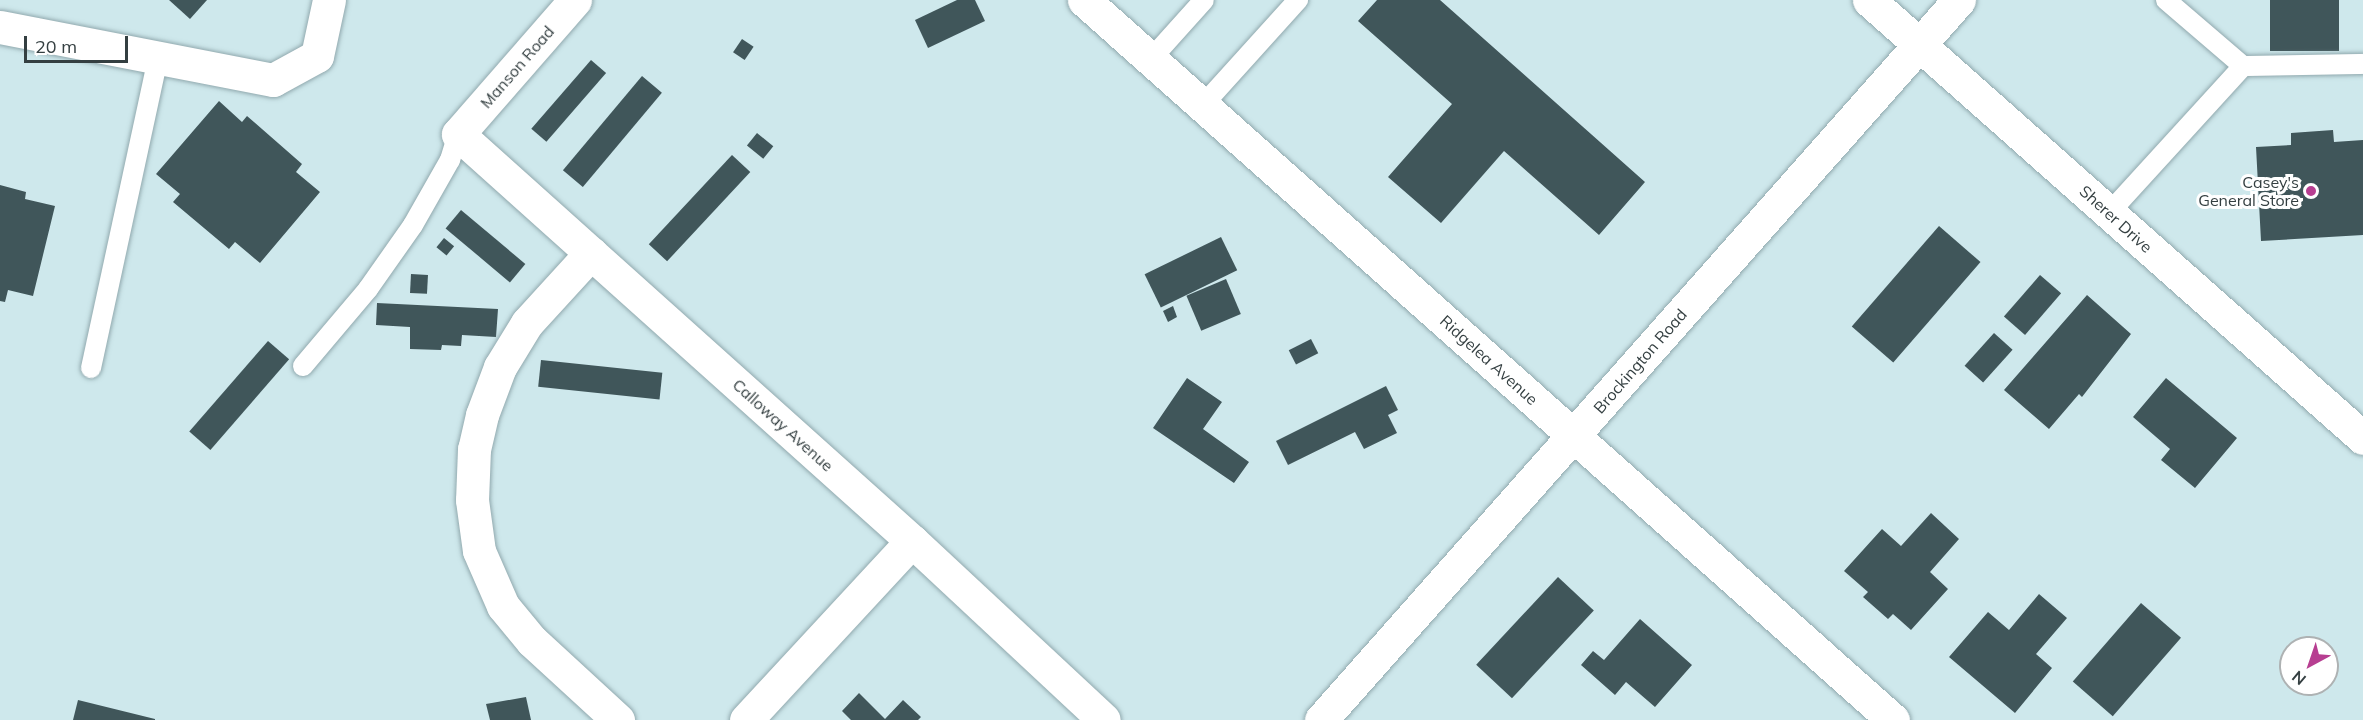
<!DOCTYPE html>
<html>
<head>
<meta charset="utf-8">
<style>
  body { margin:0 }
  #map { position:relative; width:2363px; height:720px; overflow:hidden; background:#cee8ec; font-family:Mulish,sans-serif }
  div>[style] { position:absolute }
  .building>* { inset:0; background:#40565a; transform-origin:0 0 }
  .roads { filter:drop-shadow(0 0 2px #91a9ae) drop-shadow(0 0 2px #91a9ae) }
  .service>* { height:20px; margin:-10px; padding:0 10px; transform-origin:10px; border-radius:10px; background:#fff }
  .minor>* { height:33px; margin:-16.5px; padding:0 16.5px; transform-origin:16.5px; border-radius:16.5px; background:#fff }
  .secondary>* { height:33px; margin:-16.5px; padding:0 16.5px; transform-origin:16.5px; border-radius:16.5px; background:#fff }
  .dots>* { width:16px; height:16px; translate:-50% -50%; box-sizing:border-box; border:3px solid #fff; border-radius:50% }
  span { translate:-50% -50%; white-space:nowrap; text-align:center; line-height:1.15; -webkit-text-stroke:6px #fff; paint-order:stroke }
  .street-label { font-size:16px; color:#343f41 }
  .poi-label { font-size:16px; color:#343f41 }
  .right { translate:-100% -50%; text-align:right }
  .north { position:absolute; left:2279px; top:636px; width:60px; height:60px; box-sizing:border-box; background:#fff; border:2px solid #aeb2b3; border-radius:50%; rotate:220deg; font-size:16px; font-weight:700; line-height:24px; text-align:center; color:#343f41 }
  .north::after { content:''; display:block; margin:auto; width:21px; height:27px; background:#b73e91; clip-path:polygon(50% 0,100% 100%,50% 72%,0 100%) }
  .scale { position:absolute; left:24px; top:36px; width:104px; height:27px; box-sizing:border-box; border:3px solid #343f41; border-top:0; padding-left:8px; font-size:18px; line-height:21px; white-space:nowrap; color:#343f41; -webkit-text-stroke:4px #fff; paint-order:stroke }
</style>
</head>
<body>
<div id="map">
  <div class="building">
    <div style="clip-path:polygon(169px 0,207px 0,190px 19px)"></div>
    <div style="clip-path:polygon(957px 0,975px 0,985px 21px,928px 48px,915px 20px)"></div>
    <div style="clip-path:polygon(1377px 0,1440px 0,1645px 182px,1599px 235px,1504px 151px,1441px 223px,1388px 177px,1452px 104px,1358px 21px)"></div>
    <div style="left:2270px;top:0;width:69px;height:51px"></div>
    <div style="left:742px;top:39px;width:14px;height:16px;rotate:34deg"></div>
    <div style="left:591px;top:60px;width:20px;height:91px;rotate:41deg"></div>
    <div style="left:642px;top:76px;width:26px;height:123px;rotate:40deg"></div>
    <div style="clip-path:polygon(219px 101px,242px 122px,247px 116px,302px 164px,296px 172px,320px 192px,260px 263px,235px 242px,229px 249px,173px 202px,180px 194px,156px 174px)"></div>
    <div style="clip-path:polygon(2333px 130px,2334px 142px,2363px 140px,2363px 235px,2261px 241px,2256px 147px,2291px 145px,2291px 133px)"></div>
    <div style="left:757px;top:133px;width:21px;height:16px;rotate:39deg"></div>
    <div style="left:732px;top:155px;width:25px;height:122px;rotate:43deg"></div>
    <div style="clip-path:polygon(0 185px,26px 192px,25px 199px,55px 206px,33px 296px,8px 290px,5px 302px,0 301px)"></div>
    <div style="left:461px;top:210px;width:84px;height:24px;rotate:40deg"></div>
    <div style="left:1939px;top:226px;width:55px;height:133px;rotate:41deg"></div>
    <div style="left:1221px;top:237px;width:37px;height:85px;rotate:64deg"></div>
    <div style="left:444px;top:238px;width:13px;height:12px;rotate:39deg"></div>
    <div style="left:411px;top:274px;width:17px;height:19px;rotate:3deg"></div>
    <div style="left:2040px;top:275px;width:28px;height:55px;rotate:41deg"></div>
    <div style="left:1226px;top:279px;width:38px;height:43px;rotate:67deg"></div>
    <div style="clip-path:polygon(2087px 295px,2131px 334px,2082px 397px,2079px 394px,2049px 429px,2004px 390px)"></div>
    <div style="clip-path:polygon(377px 303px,498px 309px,496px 337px,462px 335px,461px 346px,442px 345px,441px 350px,410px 349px,410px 327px,376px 325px)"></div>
    <div style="clip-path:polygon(1173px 306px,1177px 317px,1168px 322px,1163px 311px)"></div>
    <div style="left:1994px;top:333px;width:25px;height:44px;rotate:42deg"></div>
    <div style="left:1311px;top:339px;width:16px;height:25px;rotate:63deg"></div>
    <div style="left:268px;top:341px;width:28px;height:120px;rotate:41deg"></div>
    <div style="left:541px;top:360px;width:122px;height:27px;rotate:6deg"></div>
    <div style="clip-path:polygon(1187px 378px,1222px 402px,1203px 429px,1249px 462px,1234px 483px,1153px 428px)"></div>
    <div style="clip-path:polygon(2166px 378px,2237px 438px,2195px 488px,2161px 460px,2170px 449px,2133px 417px)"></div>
    <div style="clip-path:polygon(1386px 386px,1398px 410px,1388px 415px,1397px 433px,1364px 449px,1355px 432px,1288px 465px,1276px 441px)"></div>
    <div style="clip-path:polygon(1931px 513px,1959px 539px,1930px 572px,1948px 589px,1911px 630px,1893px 614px,1888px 619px,1863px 597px,1868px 592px,1844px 571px,1882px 529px,1901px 546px)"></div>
    <div style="left:1558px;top:577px;width:49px;height:120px;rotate:43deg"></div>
    <div style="clip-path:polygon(2039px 594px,2067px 618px,2036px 654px,2052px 668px,2015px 713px,1949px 657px,1988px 612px,2009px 630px)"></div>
    <div style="left:2141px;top:603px;width:53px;height:104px;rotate:41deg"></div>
    <div style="clip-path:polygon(1640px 619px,1692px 665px,1655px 707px,1626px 682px,1615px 695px,1581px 665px,1593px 651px,1604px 660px)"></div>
    <div style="clip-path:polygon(859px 693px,885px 719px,903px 700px,921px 717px,918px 720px,851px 720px,842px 711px)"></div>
    <div style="clip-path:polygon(526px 697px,531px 720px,490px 720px,486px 704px)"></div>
    <div style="clip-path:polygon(78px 700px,155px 719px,155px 720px,73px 720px)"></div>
  </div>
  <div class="roads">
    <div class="service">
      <div style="left:2166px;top:0;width:101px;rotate:40.6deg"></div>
      <div style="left:1151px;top:59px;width:79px;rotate:-48.1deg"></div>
      <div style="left:1203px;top:105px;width:142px;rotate:-47.9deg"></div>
      <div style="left:2109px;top:213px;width:199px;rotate:-47.6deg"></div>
      <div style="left:2243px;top:66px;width:120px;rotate:-1deg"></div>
      <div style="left:303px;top:366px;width:101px;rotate:-49.8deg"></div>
      <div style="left:368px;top:289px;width:78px;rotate:-54.9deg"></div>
      <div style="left:413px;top:225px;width:75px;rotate:-60.4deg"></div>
      <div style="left:450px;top:160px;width:27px;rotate:-73deg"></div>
      <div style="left:91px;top:368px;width:317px;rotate:-77.8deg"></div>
    </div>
    <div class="minor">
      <div style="left:575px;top:0;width:178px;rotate:131.1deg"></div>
      <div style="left:458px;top:134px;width:610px;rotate:41.88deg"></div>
      <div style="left:912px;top:541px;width:262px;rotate:43deg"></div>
      <div style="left:1084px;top:0;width:1083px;rotate:41.67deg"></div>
      <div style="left:1869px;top:0;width:660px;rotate:41.56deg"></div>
      <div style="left:0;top:27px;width:278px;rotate:11deg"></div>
      <div style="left:273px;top:80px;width:50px;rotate:-28.6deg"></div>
      <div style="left:317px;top:56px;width:57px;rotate:-77.9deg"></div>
      <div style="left:591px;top:253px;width:95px;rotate:132.4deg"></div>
      <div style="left:527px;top:323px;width:52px;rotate:121.5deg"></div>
      <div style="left:500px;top:367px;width:51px;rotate:110.6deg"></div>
      <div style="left:482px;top:415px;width:35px;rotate:103deg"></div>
      <div style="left:474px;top:449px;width:51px;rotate:92.2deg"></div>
      <div style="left:472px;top:500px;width:51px;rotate:82.2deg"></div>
      <div style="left:479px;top:551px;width:60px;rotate:66.4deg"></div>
      <div style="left:503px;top:606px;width:45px;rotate:50.4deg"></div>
      <div style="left:532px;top:641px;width:117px;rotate:42.6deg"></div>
      <div style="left:746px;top:720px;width:244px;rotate:-47.2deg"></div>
    </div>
    <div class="secondary">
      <div style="left:1321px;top:720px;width:962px;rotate:-48.46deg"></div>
    </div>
  </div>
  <div class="dots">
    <div style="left:2311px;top:191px;background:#b73e91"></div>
  </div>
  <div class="street-label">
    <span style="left:517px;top:67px;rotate:-49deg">Manson Road</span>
    <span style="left:2116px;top:219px;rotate:42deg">Sherer Drive</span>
    <span style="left:1489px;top:360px;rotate:42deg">Ridgelea Avenue</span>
    <span style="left:1640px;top:361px;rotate:-49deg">Brockington Road</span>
    <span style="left:783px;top:425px;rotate:42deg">Calloway Avenue</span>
  </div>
  <div class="poi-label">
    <span class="right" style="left:2299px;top:191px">Casey's<br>General Store</span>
  </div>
  <div class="north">N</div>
  <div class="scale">20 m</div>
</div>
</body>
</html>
